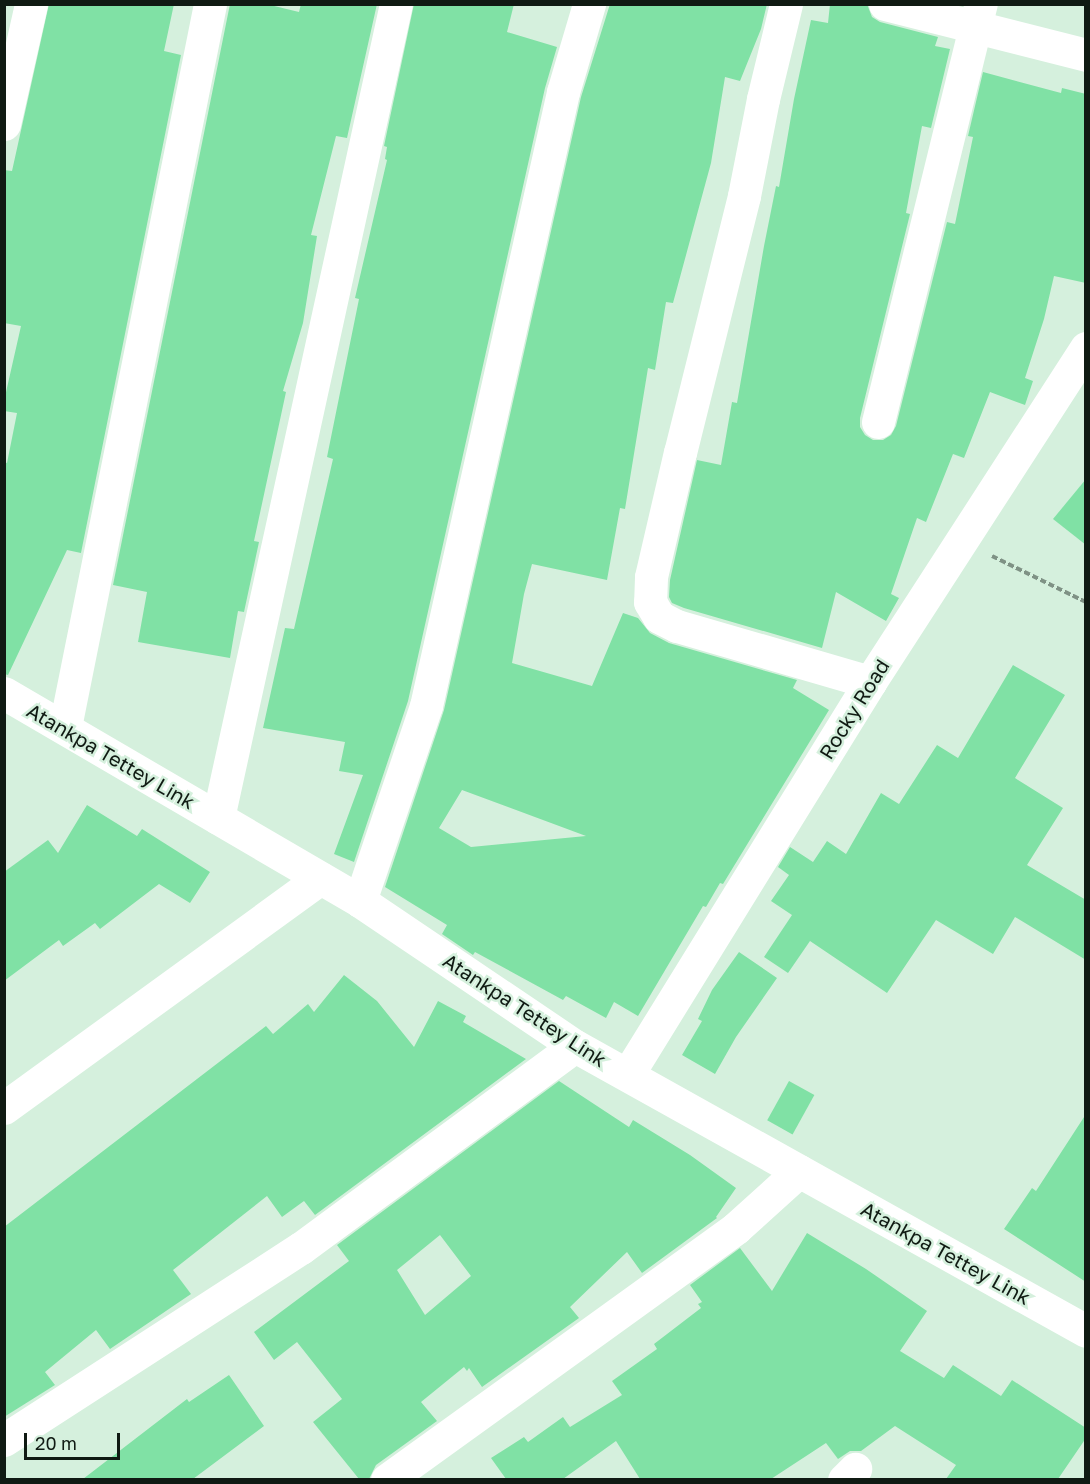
<!DOCTYPE html>
<html>
<head>
<meta charset="utf-8">
<style>
  body { margin:0 }
  #map { position:relative; width:1090px; height:1484px; overflow:hidden; background:#d5f0dd; font-family:"Golos Text",sans-serif }
  div>[style] { position:absolute }
  .building>* { inset:0; background:#80e1a5; transform-origin:0 0 }
  .path>* { height:4px; margin-top:-2px; transform-origin:0; background:repeating-linear-gradient(90deg,#7f9285 0 6px,transparent 0 9px) }
  .street>* { height:33px; margin:-16.5px; padding:0 16.5px; transform-origin:16.5px; border-radius:16.5px; background:#fff }
  span { translate:-50% -50%; white-space:nowrap; text-align:center; line-height:1.15; -webkit-text-stroke:5px #d5f0dd; paint-order:stroke }
  .street-label { font-size:20px; color:#101a13 }
  .frame { position:absolute; inset:0; border:6px solid #101a13; pointer-events:none }
  .scale { position:absolute; left:24px; top:1433px; width:96px; height:27px; box-sizing:border-box; border:3px solid #101a13; border-top:0; padding-left:8px; font-size:18px; line-height:21px; white-space:nowrap; color:#101a13; -webkit-text-stroke:4px #d5f0dd; paint-order:stroke }
</style>
</head>
<body>
<div id="map">
  <div class="building">
    <div style="clip-path:polygon(49px 4px,174px 4px,164px 51px,181px 55px,81px 553px,67px 550px,8px 675px,4px 674px,4px 462px,7px 463px,17px 413px,4px 411px,4px 401px,21px 326px,4px 323px,4px 170px,12px 171px)"></div>
    <div style="clip-path:polygon(230px 4px,266px 4px,299px 12px,301px 4px,377px 4px,347px 138px,336px 136px,311px 235px,317px 236px,303px 323px,283px 391px,286px 392px,254px 541px,259px 542px,244px 612px,238px 611px,230px 658px,138px 642px,147px 592px,113px 585px)"></div>
    <div style="clip-path:polygon(414px 4px,514px 4px,507px 32px,557px 47px,545px 88px,408px 701px,354px 862px,334px 854px,363px 775px,339px 771px,345px 742px,263px 728px,285px 628px,294px 629px,333px 459px,327px 457px,359px 299px,355px 298px,387px 160px,385px 159px,387px 147px,384px 146px)"></div>
    <div style="clip-path:polygon(evenodd,610px 4px,767px 4px,761px 29px,740px 81px,725px 77px,711px 163px,673px 303px,666px 302px,655px 370px,648px 368px,625px 509px,620px 508px,607px 580px,532px 564px,524px 594px,512px 663px,592px 686px,623px 613px,638px 618px,650px 633px,669px 643px,797px 680px,793px 688px,829px 710px,723px 884px,720px 883px,706px 907px,703px 906px,638px 1016px,614px 1002px,606px 1018px,566px 996px,563px 1000px,475px 952px,473px 955px,442px 934px,447px 925px,385px 887px,444px 710px,581px 97px,610px 4px,462px 790px,586px 836px,471px 847px,439px 828px,462px 790px)"></div>
    <div style="clip-path:polygon(830px 4px,867px 4px,872px 17px,880px 22px,938px 37px,935px 46px,950px 49px,931px 128px,922px 126px,906px 213px,910px 214px,860px 418px,860px 427px,865px 435px,873px 440px,883px 440px,891px 435px,896px 426px,947px 222px,955px 224px,973px 137px,968px 136px,983px 72px,1061px 93px,1062px 88px,1086px 94px,1086px 283px,1054px 276px,1044px 319px,1025px 378px,1033px 381px,1025px 405px,990px 392px,964px 458px,953px 454px,926px 522px,917px 518px,891px 594px,899px 598px,886px 621px,836px 592px,822px 648px,684px 608px,672px 603px,669px 597px,670px 580px,697px 460px,721px 465px,732px 402px,737px 403px,764px 246px,776px 186px,779px 187px,794px 99px,811px 20px,828px 23px)"></div>
    <div style="clip-path:polygon(1086px 479px,1086px 545px,1053px 519px)"></div>
    <div style="clip-path:polygon(1013px 665px,1065px 695px,1015px 778px,1063px 808px,1027px 865px,1086px 900px,1086px 960px,1015px 917px,993px 954px,936px 920px,887px 993px,810px 941px,788px 973px,764px 957px,792px 915px,771px 901px,789px 875px,778px 867px,790px 847px,813px 862px,827px 841px,846px 854px,881px 793px,899px 804px,937px 745px,958px 758px)"></div>
    <div style="clip-path:polygon(87px 805px,137px 836px,142px 829px,210px 872px,190px 903px,159px 884px,100px 929px,95px 923px,63px 946px,59px 940px,4px 981px,4px 872px,48px 840px,58px 853px)"></div>
    <div style="clip-path:polygon(739px 952px,777px 978px,736px 1037px,715px 1074px,682px 1055px,702px 1021px,698px 1019px,712px 990px)"></div>
    <div style="clip-path:polygon(344px 975px,377px 1001px,414px 1047px,438px 1001px,466px 1016px,463px 1022px,526px 1059px,315px 1215px,304px 1201px,282px 1217px,267px 1196px,173px 1270px,191px 1294px,110px 1349px,96px 1330px,45px 1372px,55px 1385px,4px 1417px,4px 1227px,266px 1026px,273px 1034px,308px 1004px,314px 1012px)"></div>
    <div style="clip-path:polygon(evenodd,559px 1081px,629px 1127px,633px 1120px,690px 1155px,736px 1188px,716px 1217px,717px 1218px,642px 1273px,627px 1252px,570px 1307px,579px 1318px,482px 1387px,469px 1368px,467px 1371px,464px 1367px,421px 1402px,437px 1421px,376px 1465px,369px 1479px,359px 1479px,313px 1422px,342px 1399px,297px 1342px,274px 1360px,254px 1332px,349px 1261px,337px 1245px,559px 1081px,440px 1235px,471px 1276px,425px 1315px,397px 1270px,440px 1235px)"></div>
    <div style="left:789px;top:1081px;width:29px;height:45px;rotate:29deg"></div>
    <div style="clip-path:polygon(1086px 1114px,1086px 1282px,1004px 1229px,1032px 1188px,1036px 1191px)"></div>
    <div style="clip-path:polygon(807px 1233px,866px 1269px,927px 1311px,900px 1351px,944px 1378px,953px 1365px,1001px 1396px,1012px 1380px,1086px 1428px,1086px 1438px,1058px 1479px,946px 1479px,956px 1465px,895px 1426px,861px 1451px,850px 1451px,838px 1459px,826px 1443px,771px 1479px,640px 1479px,616px 1441px,563px 1479px,506px 1479px,491px 1458px,524px 1437px,528px 1442px,563px 1417px,570px 1427px,622px 1395px,612px 1381px,657px 1349px,654px 1344px,701px 1308px,698px 1304px,702px 1302px,690px 1285px,740px 1248px,772px 1291px)"></div>
    <div style="clip-path:polygon(229px 1375px,264px 1426px,193px 1479px,83px 1479px,187px 1399px,189px 1402px)"></div>
  </div>
  <div class="path">
    <div style="left:992px;top:556px;width:105px;rotate:26.1deg"></div>
  </div>
  <div class="street">
    <div style="left:786px;top:4px;width:98px;rotate:103.6deg"></div>
    <div style="left:763px;top:99px;width:99px;rotate:101.1deg"></div>
    <div style="left:744px;top:196px;width:264px;rotate:104deg"></div>
    <div style="left:680px;top:452px;width:128px;rotate:103.1deg"></div>
    <div style="left:651px;top:577px;width:25px;rotate:92deg"></div>
    <div style="left:650px;top:602px;width:17px;rotate:59deg"></div>
    <div style="left:659px;top:617px;width:20px;rotate:27deg"></div>
    <div style="left:677px;top:626px;width:201px;rotate:16.2deg"></div>
    <div style="left:885px;top:4px;width:207px;rotate:14.2deg"></div>
    <div style="left:4px;top:124px;width:123px;rotate:-77.3deg"></div>
    <div style="left:878px;top:422px;width:431px;rotate:-76.2deg"></div>
    <div style="left:4px;top:693px;width:412px;rotate:30.3deg"></div>
    <div style="left:360px;top:901px;width:259px;rotate:34deg"></div>
    <div style="left:575px;top:1046px;width:585px;rotate:29.15deg"></div>
    <div style="left:65px;top:727px;width:737px;rotate:-78.66deg"></div>
    <div style="left:218px;top:818px;width:833px;rotate:-77.67deg"></div>
    <div style="left:360px;top:901px;width:206px;rotate:-71.3deg"></div>
    <div style="left:426px;top:706px;width:629px;rotate:-77.42deg"></div>
    <div style="left:563px;top:92px;width:92px;rotate:-73.5deg"></div>
    <div style="left:628px;top:1074px;width:461px;rotate:-58.3deg"></div>
    <div style="left:870px;top:682px;width:398px;rotate:-57.1deg"></div>
    <div style="left:4px;top:1108px;width:391px;rotate:-36deg"></div>
    <div style="left:4px;top:1440px;width:354px;rotate:-32.9deg"></div>
    <div style="left:301px;top:1248px;width:340px;rotate:-36.4deg"></div>
    <div style="left:387px;top:1480px;width:430px;rotate:-35.8deg"></div>
    <div style="left:736px;top:1228px;width:85px;rotate:-42.1deg"></div>
    <div style="left:844px;top:1480px;width:16px;rotate:-45deg"></div>
  </div>
  <div class="street-label">
    <span style="left:854px;top:709px;rotate:-58deg">Rocky Road</span>
    <span style="left:111px;top:756px;rotate:30deg">Atankpa Tettey Link</span>
    <span style="left:525px;top:1010px;rotate:33deg">Atankpa Tettey Link</span>
    <span style="left:946px;top:1253px;rotate:29deg">Atankpa Tettey Link</span>
  </div>
  <div class="frame"></div>
  <div class="scale">20 m</div>
</div>
</body>
</html>
